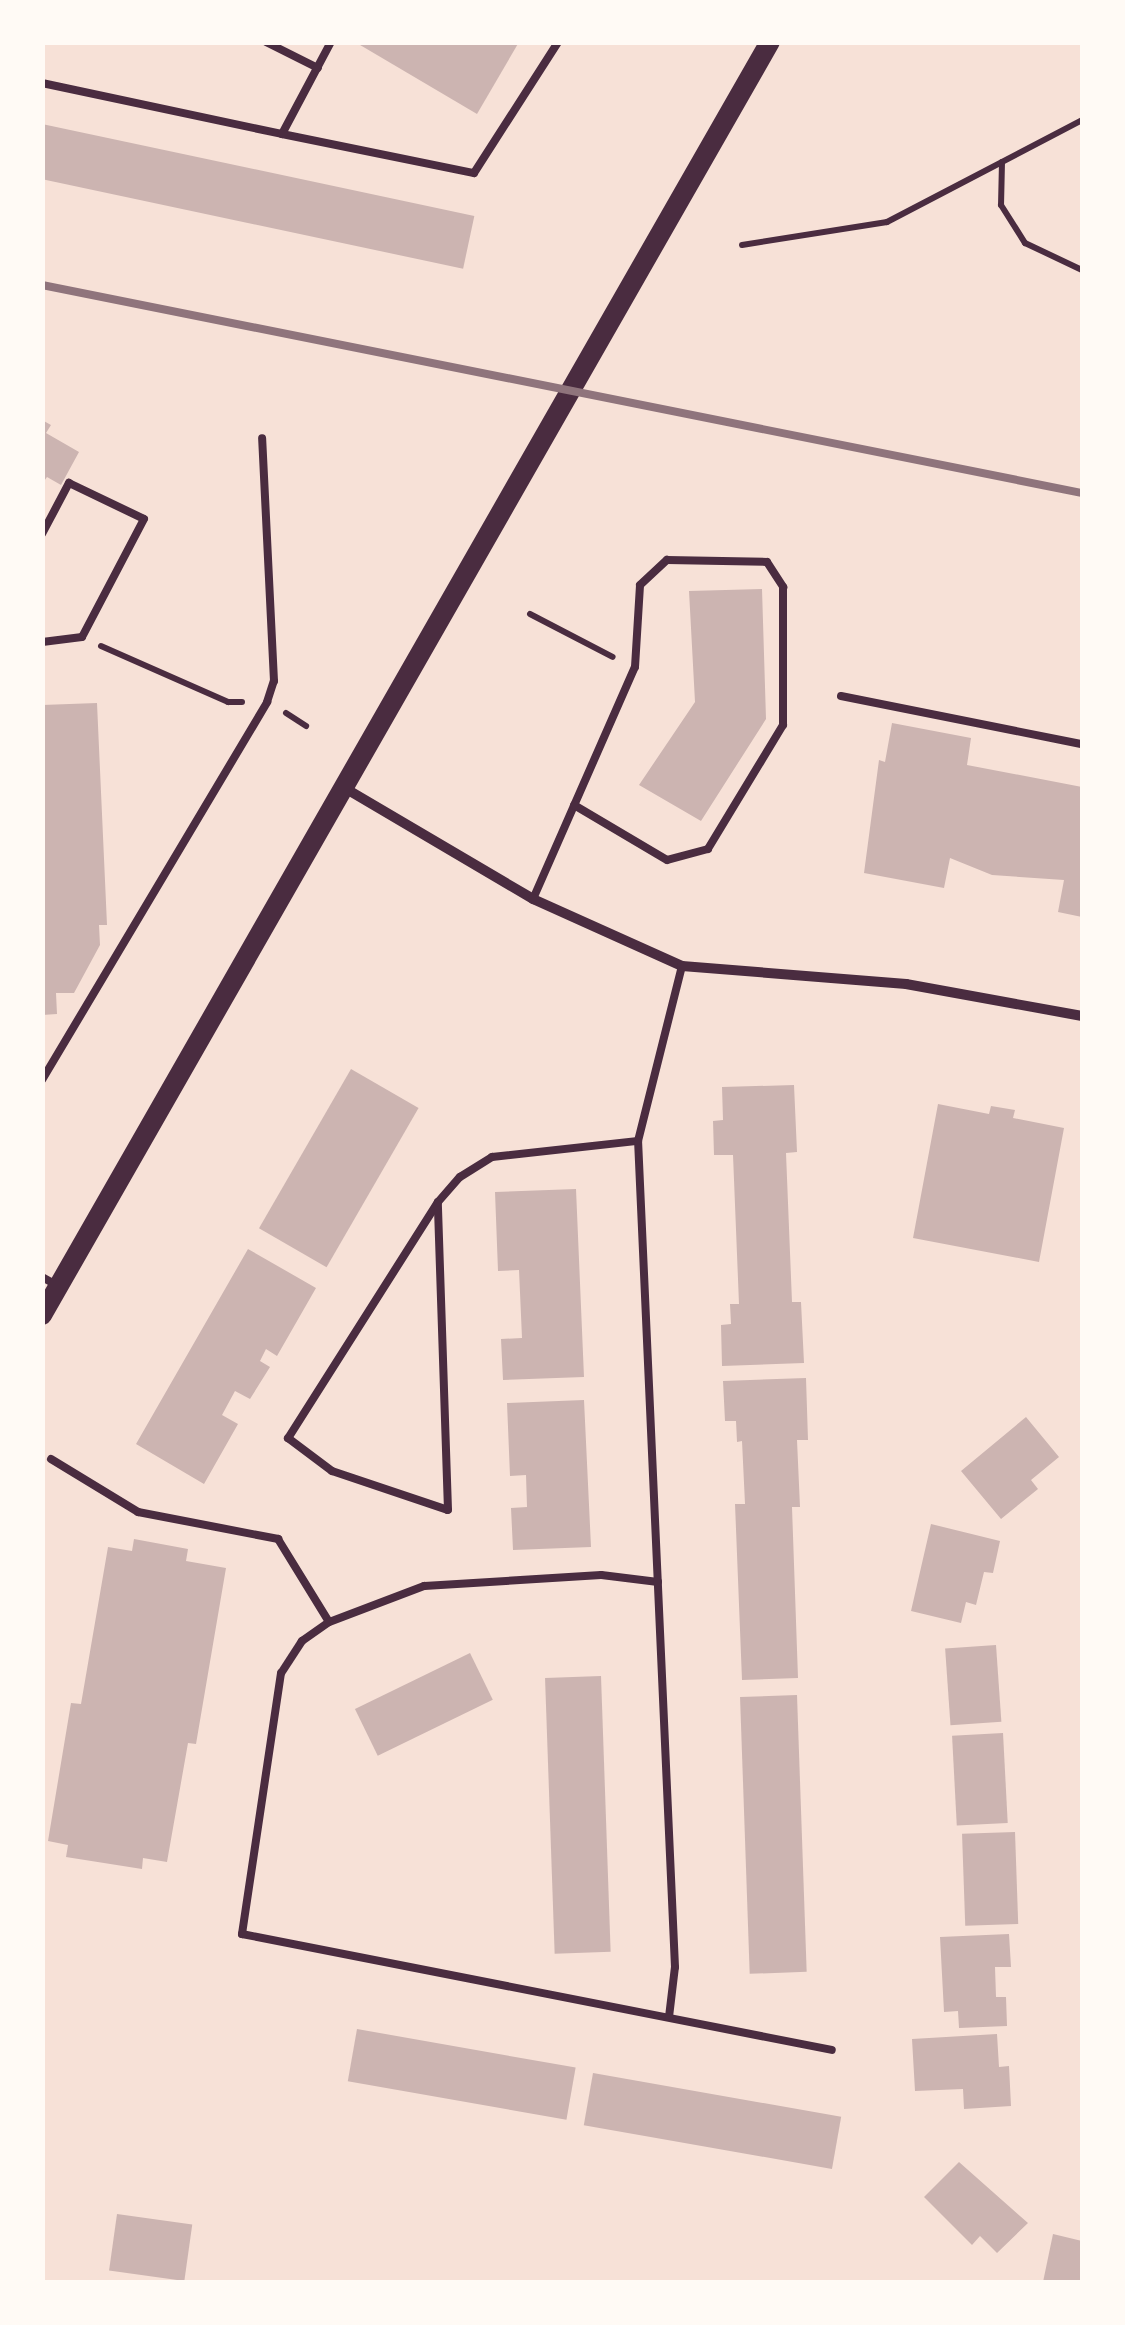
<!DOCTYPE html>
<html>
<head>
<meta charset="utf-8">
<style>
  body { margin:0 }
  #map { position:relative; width:1125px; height:2325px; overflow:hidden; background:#f7e1d7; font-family:"Varela Round",sans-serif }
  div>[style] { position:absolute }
  .building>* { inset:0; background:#ccb4b1; transform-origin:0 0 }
  .path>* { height:6px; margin:-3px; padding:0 3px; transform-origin:3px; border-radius:3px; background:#4a2c40 }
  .service>* { height:8px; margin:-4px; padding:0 4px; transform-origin:4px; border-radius:4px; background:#4a2c40 }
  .minor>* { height:10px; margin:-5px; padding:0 5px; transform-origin:5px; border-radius:5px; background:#4a2c40 }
  .secondary>* { height:20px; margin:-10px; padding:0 10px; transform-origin:10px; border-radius:10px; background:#4a2c40 }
  .rail>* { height:8px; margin:-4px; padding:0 4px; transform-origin:4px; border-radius:4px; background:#8f747c }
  span { translate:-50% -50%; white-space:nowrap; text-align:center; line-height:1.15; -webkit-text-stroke:8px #fffaf5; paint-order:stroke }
  .frame { position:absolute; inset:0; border:45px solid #fffaf5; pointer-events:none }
</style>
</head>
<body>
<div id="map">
  <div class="building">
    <div style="clip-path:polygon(355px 42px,519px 42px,477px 114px)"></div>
    <div style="left:42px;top:124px;width:442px;height:54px;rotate:12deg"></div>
    <div style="clip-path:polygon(42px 420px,51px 425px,46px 433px,79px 452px,61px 485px,47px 477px,42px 484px)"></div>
    <div style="clip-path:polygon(762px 589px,766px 719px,701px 821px,639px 785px,695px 702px,689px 591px)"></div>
    <div style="clip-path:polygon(97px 703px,107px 925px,99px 925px,100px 945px,74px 993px,56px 993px,57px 1014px,42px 1015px,42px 705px)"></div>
    <div style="clip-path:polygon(892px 723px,971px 738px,967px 765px,1082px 787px,1082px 917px,1058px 912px,1064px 880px,992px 875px,950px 858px,944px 888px,864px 873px,879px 760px,885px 762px)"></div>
    <div style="left:351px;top:1069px;width:78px;height:184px;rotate:30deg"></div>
    <div style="clip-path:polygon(794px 1085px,797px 1152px,786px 1153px,792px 1302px,801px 1302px,804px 1363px,722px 1366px,721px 1325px,731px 1324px,730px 1304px,739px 1304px,733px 1155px,714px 1155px,713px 1121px,723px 1120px,722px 1087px)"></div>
    <div style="clip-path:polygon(938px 1104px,989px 1114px,991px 1106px,1015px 1110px,1013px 1118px,1064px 1128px,1039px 1262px,913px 1238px)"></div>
    <div style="clip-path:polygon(576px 1189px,584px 1377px,503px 1380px,501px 1339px,522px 1338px,519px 1270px,498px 1271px,495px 1192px)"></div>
    <div style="clip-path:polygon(248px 1249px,316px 1288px,277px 1356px,266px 1349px,260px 1361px,270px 1367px,250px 1399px,235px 1391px,222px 1415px,238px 1424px,204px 1484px,136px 1444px)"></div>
    <div style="clip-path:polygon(806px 1378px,808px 1440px,797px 1440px,800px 1507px,792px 1507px,798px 1678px,742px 1680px,735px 1504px,745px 1504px,742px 1441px,737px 1442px,736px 1421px,725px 1421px,723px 1381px)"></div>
    <div style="clip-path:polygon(584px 1400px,591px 1547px,513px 1550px,511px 1508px,527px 1507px,526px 1475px,510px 1476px,507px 1403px)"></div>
    <div style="clip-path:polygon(1026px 1417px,1059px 1457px,1031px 1480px,1038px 1489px,1001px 1519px,961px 1471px)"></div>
    <div style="clip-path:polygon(931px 1524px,1000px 1541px,993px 1573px,984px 1572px,976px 1605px,966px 1602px,961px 1623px,911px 1611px)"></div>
    <div style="clip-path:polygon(134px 1539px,188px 1549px,186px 1561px,226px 1568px,196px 1744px,188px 1743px,167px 1862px,143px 1858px,142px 1869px,66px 1857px,68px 1845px,48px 1841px,71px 1703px,81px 1704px,108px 1547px,132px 1551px)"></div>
    <div style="left:996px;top:1645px;width:77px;height:51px;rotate:86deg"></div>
    <div style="left:470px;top:1653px;width:52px;height:128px;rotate:64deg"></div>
    <div style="left:601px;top:1676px;width:276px;height:56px;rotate:88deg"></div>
    <div style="left:797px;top:1695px;width:277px;height:57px;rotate:88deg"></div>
    <div style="left:1003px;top:1733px;width:90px;height:51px;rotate:87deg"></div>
    <div style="left:1015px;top:1832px;width:92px;height:53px;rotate:88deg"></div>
    <div style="clip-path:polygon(1009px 1934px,1011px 1967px,995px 1967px,996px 1997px,1006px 1997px,1007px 2026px,959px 2028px,958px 2011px,944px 2012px,940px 1937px)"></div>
    <div style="left:357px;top:2029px;width:222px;height:53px;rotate:10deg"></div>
    <div style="clip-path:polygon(997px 2034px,999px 2067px,1009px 2066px,1011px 2106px,964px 2109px,963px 2089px,915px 2091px,912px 2039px)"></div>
    <div style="left:593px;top:2073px;width:252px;height:53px;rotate:10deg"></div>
    <div style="clip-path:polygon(959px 2162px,1028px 2223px,997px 2253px,980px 2236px,972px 2245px,924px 2197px)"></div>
    <div style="left:117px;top:2214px;width:76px;height:57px;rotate:8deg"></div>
    <div style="clip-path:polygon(1053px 2234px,1082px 2241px,1082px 2282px,1043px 2282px)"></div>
  </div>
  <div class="path">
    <div style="left:1002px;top:162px;width:43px;rotate:91.3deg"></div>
    <div style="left:1001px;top:205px;width:45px;rotate:57.7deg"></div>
    <div style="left:1025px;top:243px;width:63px;rotate:25.3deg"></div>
    <div style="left:742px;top:245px;width:147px;rotate:-9deg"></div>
    <div style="left:887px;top:222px;width:220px;rotate:-27.6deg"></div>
    <div style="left:530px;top:614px;width:93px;rotate:27.4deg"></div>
    <div style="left:101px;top:646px;width:139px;rotate:23.8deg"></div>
    <div style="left:228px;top:702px;width:14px"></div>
    <div style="left:286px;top:713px;width:24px;rotate:33deg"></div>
  </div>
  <div class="service">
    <div style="left:266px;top:42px;width:58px;rotate:26.6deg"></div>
    <div style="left:42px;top:83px;width:245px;rotate:12deg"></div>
    <div style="left:282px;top:134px;width:104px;rotate:-62deg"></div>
    <div style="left:282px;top:134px;width:196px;rotate:11.5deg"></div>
    <div style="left:474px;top:173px;width:156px;rotate:-57.3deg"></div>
    <div style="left:42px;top:534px;width:58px;rotate:-62.1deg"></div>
    <div style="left:69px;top:483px;width:83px;rotate:25.6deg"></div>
    <div style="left:144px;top:519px;width:133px;rotate:117.7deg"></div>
    <div style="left:82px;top:637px;width:40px;rotate:172.9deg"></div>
    <div style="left:841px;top:696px;width:246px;rotate:11.3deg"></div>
    <div style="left:533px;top:899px;width:253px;rotate:-66.3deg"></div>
    <div style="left:635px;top:667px;width:82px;rotate:-86.5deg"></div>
    <div style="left:640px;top:585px;width:37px;rotate:-43deg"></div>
    <div style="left:667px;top:560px;width:100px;rotate:1.1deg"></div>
    <div style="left:767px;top:562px;width:30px;rotate:57deg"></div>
    <div style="left:783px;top:587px;width:138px;rotate:90deg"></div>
    <div style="left:783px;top:725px;width:145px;rotate:121.2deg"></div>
    <div style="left:708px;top:849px;width:42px;rotate:165deg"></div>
    <div style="left:667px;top:860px;width:108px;rotate:-149.4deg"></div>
    <div style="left:42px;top:1080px;width:440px;rotate:-59.2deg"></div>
    <div style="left:267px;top:702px;width:22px;rotate:-72deg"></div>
    <div style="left:274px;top:681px;width:243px;rotate:-92.8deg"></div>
    <div style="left:438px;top:1202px;width:280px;rotate:122.4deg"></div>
    <div style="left:288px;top:1438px;width:55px;rotate:36.9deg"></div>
    <div style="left:332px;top:1471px;width:122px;rotate:18.6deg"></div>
    <div style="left:448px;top:1510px;width:308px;rotate:-91.9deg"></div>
    <div style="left:438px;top:1202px;width:33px;rotate:-49deg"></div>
    <div style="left:460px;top:1177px;width:38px;rotate:-32deg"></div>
    <div style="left:492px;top:1157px;width:147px;rotate:-6.3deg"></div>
    <div style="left:42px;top:1277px;width:18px;rotate:29deg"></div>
    <div style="left:51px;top:1459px;width:102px;rotate:31.3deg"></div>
    <div style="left:138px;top:1512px;width:143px;rotate:10.9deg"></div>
    <div style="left:278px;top:1539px;width:97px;rotate:58.4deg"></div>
    <div style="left:658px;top:1582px;width:57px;rotate:-173deg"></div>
    <div style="left:601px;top:1575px;width:177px;rotate:176.4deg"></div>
    <div style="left:424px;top:1586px;width:102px;rotate:159.2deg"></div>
    <div style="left:329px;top:1622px;width:33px;rotate:145deg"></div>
    <div style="left:302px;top:1641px;width:38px;rotate:123deg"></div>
    <div style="left:281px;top:1673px;width:264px;rotate:98.5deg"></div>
    <div style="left:242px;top:1934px;width:601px;rotate:11.12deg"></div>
    <div style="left:669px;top:2017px;width:50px;rotate:-83.2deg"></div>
    <div style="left:675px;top:1967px;width:827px;rotate:-92.56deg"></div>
    <div style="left:638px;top:1141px;width:180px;rotate:-75.9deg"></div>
  </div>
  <div class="minor">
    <div style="left:343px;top:787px;width:221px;rotate:30.5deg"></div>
    <div style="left:533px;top:899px;width:163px;rotate:24.2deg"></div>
    <div style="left:682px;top:966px;width:225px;rotate:4.6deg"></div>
    <div style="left:906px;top:984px;width:179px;rotate:10.3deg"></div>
  </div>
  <div class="secondary">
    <div style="left:42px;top:1315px;width:1466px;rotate:-60.24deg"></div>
  </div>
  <div class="rail">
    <div style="left:42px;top:285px;width:1061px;rotate:11.31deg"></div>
  </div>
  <div class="frame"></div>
</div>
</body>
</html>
